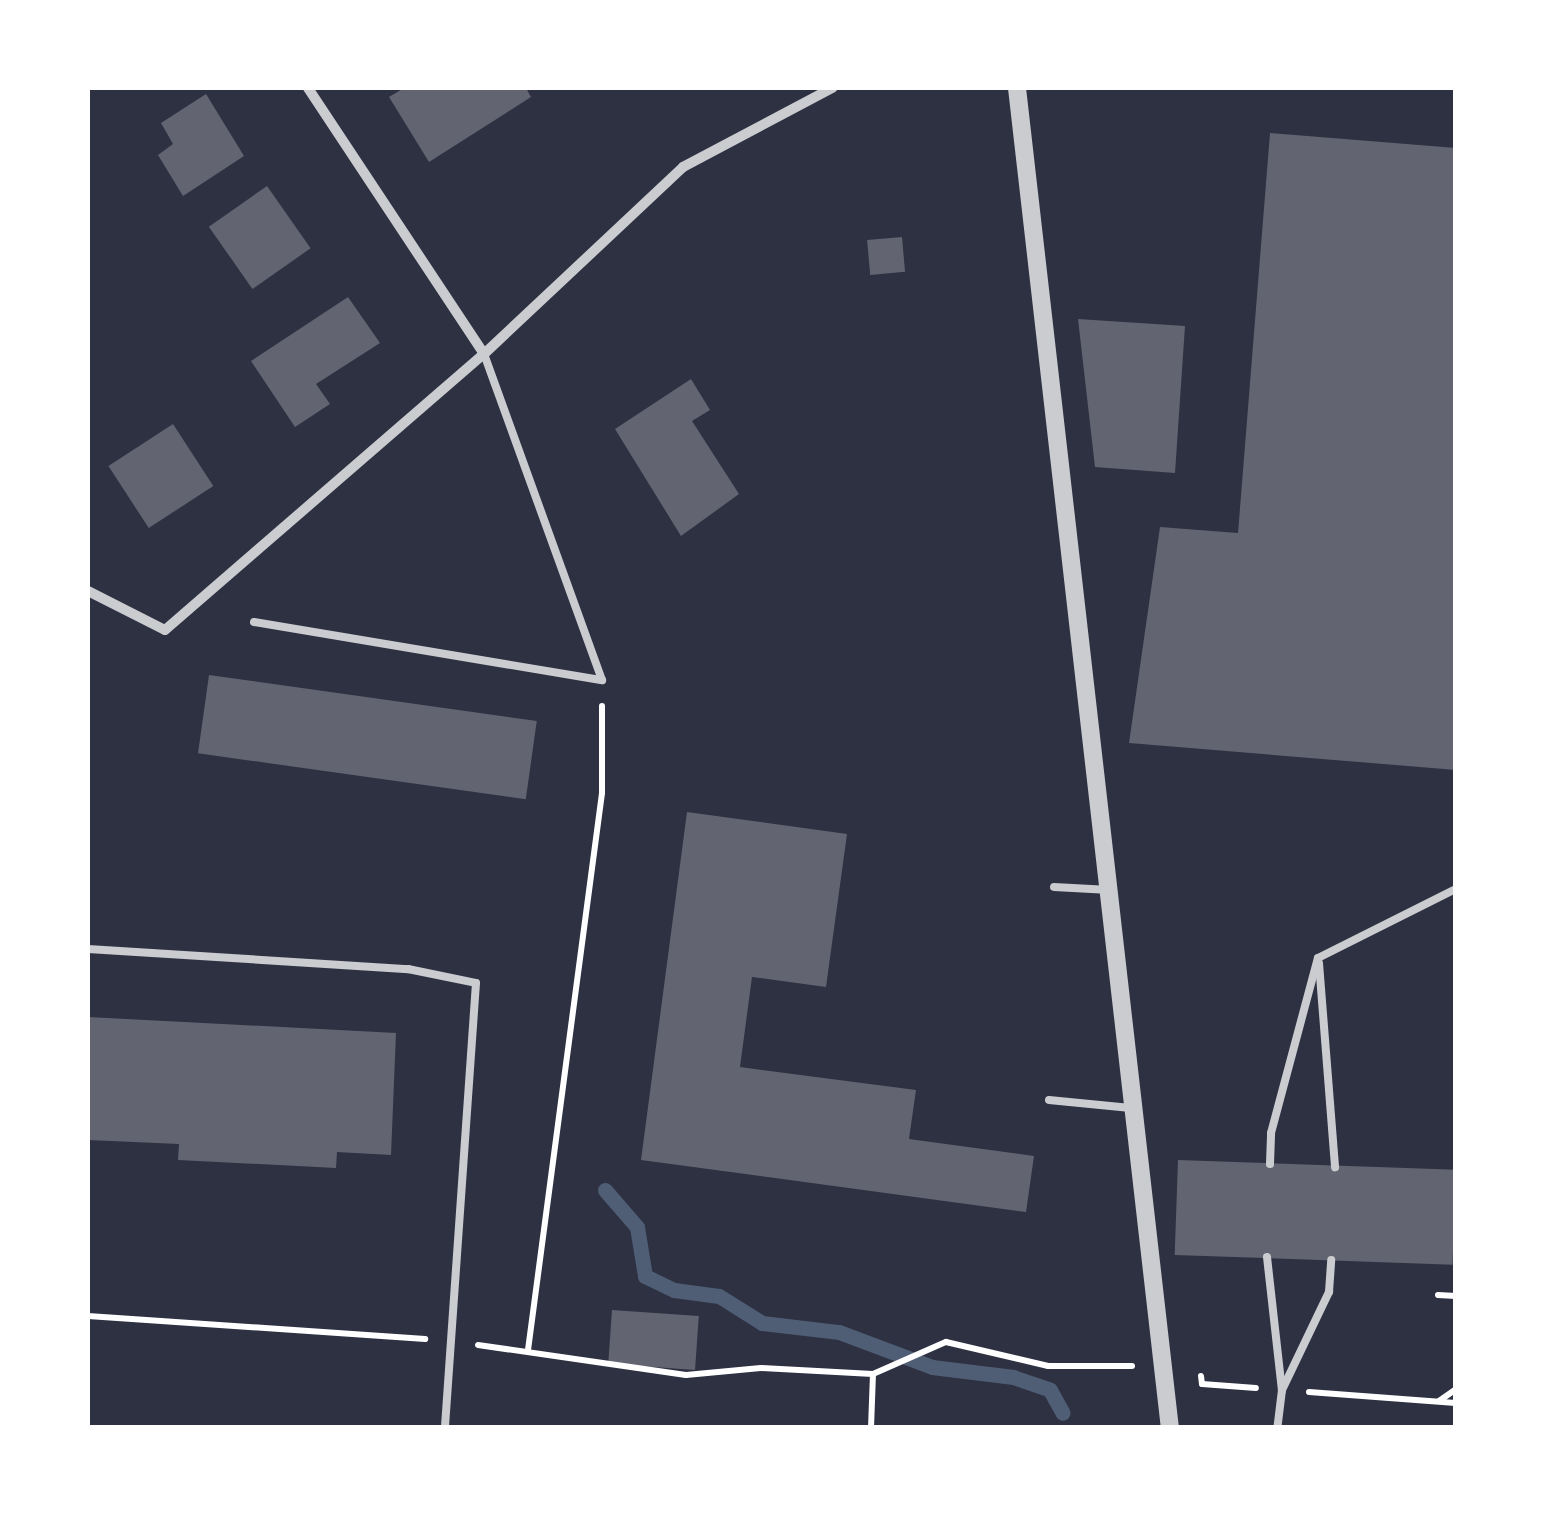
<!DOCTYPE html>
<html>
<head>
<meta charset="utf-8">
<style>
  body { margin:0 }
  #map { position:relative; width:1543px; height:1515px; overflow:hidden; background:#2d3142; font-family:Lato,sans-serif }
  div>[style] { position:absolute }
  .stream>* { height:15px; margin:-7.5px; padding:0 7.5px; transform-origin:7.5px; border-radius:7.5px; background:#4f5d75 }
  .building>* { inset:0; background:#626471; transform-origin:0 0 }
  .path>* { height:6px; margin:-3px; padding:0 3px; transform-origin:3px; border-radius:3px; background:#fff }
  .service>* { height:8px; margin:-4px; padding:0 4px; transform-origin:4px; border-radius:4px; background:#caccd0 }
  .minor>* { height:10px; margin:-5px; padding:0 5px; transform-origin:5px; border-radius:5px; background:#caccd0 }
  .tertiary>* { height:18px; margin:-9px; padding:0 9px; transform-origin:9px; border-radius:9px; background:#caccd0 }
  span { translate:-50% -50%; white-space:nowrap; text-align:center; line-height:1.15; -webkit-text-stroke:10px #fff; paint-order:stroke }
  .frame { position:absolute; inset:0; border:90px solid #fff; pointer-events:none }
</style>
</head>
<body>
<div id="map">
  <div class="stream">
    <div style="left:605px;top:1190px;width:49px;rotate:49.1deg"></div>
    <div style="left:637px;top:1227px;width:50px;rotate:80.7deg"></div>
    <div style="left:645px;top:1276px;width:32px;rotate:26deg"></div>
    <div style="left:674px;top:1290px;width:45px;rotate:7.6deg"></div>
    <div style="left:719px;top:1296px;width:51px;rotate:32.1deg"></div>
    <div style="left:762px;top:1323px;width:78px;rotate:6.7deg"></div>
    <div style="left:839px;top:1332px;width:99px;rotate:20.6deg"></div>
    <div style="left:932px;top:1367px;width:82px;rotate:7deg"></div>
    <div style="left:1013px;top:1377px;width:39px;rotate:19deg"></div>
    <div style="left:1050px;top:1390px;width:26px;rotate:61deg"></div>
  </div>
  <div class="building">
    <div style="clip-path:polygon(404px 88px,526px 88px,531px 97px,429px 162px,389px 97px)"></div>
    <div style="clip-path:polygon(206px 94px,244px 156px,183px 196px,158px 155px,173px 144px,161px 123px)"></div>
    <div style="clip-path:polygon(1270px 133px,1456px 148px,1456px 770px,1129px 743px,1160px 527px,1238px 533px)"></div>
    <div style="left:267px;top:186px;width:76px;height:71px;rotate:55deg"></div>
    <div style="left:902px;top:237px;width:35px;height:35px;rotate:85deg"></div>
    <div style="clip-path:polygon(348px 297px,380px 343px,316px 384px,330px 404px,295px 427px,251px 361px)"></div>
    <div style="clip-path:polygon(1078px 319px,1185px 326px,1175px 473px,1095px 467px)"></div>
    <div style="clip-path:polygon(691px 379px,710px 410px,692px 421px,739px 494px,681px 536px,615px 429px)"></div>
    <div style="left:173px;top:424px;width:74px;height:77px;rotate:57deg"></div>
    <div style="left:209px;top:675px;width:331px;height:79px;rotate:8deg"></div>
    <div style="clip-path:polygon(687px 812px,847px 834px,826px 987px,752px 977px,740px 1067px,916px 1090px,909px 1139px,1034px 1156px,1026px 1212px,641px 1160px)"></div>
    <div style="clip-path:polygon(88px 1017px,396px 1033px,391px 1155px,337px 1152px,336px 1168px,178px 1160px,179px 1144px,88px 1140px)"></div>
    <div style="left:1178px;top:1160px;width:278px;height:95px;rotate:2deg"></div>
    <div style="left:612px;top:1310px;width:87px;height:54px;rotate:4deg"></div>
  </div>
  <div class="path">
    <div style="left:1438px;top:1295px;width:18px;rotate:3deg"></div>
    <div style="left:88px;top:1316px;width:338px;rotate:3.9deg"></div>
    <div style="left:478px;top:1345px;width:210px;rotate:8.2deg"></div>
    <div style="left:686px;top:1375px;width:75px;rotate:-5.3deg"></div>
    <div style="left:761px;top:1368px;width:112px;rotate:3.1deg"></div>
    <div style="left:873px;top:1374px;width:80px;rotate:-23.7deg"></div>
    <div style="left:946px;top:1342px;width:105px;rotate:13.2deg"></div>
    <div style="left:1048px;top:1366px;width:84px"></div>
    <div style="left:528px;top:1350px;width:562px;rotate:-82.43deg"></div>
    <div style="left:602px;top:793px;width:87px;rotate:-90deg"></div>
    <div style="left:1201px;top:1376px;width:8px;rotate:83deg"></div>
    <div style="left:1202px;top:1384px;width:54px;rotate:4.2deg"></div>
    <div style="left:1309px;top:1392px;width:147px;rotate:4.3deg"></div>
    <div style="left:1439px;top:1401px;width:21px;rotate:-35deg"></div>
    <div style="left:871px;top:1428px;width:54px;rotate:-87.9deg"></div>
  </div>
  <div class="service">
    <div style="left:254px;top:622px;width:353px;rotate:9.5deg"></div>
    <div style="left:602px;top:680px;width:347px;rotate:-109.9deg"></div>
    <div style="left:1054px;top:887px;width:56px;rotate:3.1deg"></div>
    <div style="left:88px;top:949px;width:321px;rotate:3.6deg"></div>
    <div style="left:408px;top:969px;width:69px;rotate:11.6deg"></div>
    <div style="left:476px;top:983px;width:446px;rotate:94deg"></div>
    <div style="left:1319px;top:963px;width:205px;rotate:85.5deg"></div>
    <div style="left:1049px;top:1100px;width:82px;rotate:5.6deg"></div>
    <div style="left:1270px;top:1164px;width:31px;rotate:-88deg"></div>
    <div style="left:1271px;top:1133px;width:181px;rotate:-75deg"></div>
    <div style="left:1318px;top:958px;width:154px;rotate:-26.6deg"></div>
    <div style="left:1267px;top:1257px;width:134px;rotate:83.6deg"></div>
    <div style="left:1282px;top:1390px;width:38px;rotate:97deg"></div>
    <div style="left:1282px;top:1390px;width:109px;rotate:-64.4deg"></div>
    <div style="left:1329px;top:1292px;width:32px;rotate:-86deg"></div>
  </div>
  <div class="minor">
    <div style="left:308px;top:88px;width:319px;rotate:56.5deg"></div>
    <div style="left:88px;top:591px;width:86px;rotate:26.9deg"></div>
    <div style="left:165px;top:630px;width:422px;rotate:-40.9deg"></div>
    <div style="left:484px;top:354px;width:273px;rotate:-43.2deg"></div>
    <div style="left:683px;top:167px;width:169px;rotate:-27.9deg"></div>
  </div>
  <div class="tertiary">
    <div style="left:1017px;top:88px;width:1349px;rotate:83.49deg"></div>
  </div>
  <div class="frame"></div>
</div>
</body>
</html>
